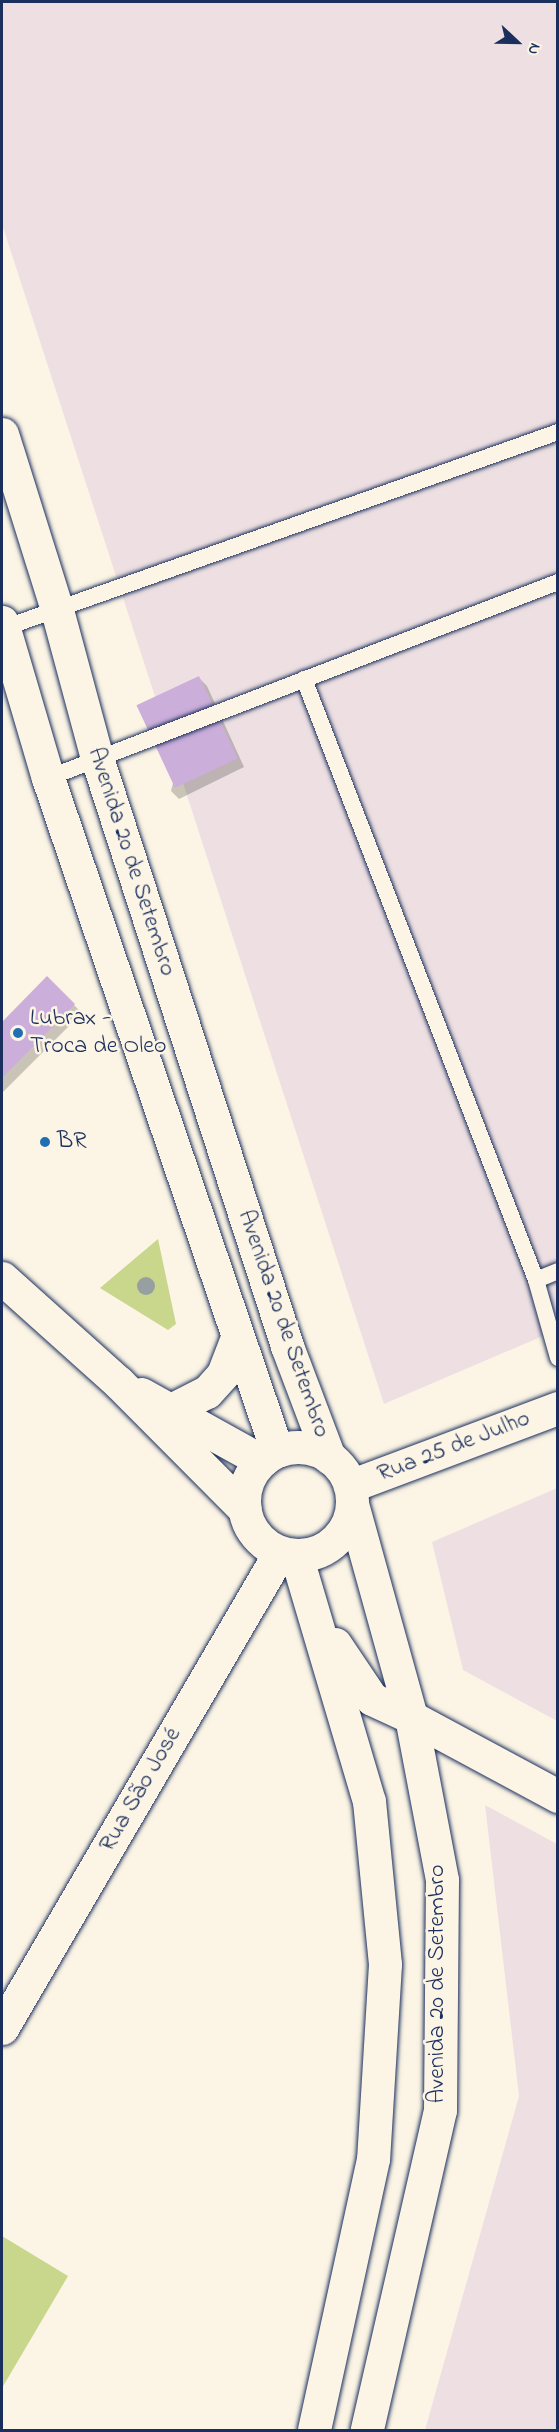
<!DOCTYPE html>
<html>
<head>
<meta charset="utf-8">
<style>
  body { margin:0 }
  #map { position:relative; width:559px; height:2432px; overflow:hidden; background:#fcf5e5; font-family:"Indie Flower",sans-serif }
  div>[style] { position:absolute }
  .built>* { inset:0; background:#eee0e2 }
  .green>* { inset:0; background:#c8d78b }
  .shadow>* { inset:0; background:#0003 }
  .building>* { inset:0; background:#ccaedb; transform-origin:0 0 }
  .roads { filter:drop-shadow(0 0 2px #1b2f5e) drop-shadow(0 0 2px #1b2f5e) }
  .service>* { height:16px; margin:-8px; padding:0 8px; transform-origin:8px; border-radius:8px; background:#fcf5e5 }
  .minor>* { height:33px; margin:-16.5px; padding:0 16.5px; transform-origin:16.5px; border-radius:16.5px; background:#fcf5e5 }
  .secondary>* { height:33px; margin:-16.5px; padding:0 16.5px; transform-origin:16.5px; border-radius:16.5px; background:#fcf5e5 }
  .secondary>.ring { margin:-16.5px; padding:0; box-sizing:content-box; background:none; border:33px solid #fcf5e5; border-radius:50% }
  .trees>* { width:18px; height:18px; margin:-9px; border-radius:50%; background:#989fa1 }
  .dots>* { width:16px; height:16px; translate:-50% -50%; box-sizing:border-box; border:3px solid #fcf5e5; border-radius:50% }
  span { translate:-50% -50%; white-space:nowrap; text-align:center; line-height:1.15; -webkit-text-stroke:5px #fcf5e5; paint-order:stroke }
  .street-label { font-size:24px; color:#1b2f5e }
  .poi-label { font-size:24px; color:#1b2f5e }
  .left { translate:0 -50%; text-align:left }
  .frame { position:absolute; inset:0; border:3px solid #1b2f5e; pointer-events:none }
  .north { position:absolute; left:487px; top:12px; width:60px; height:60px; -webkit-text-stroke:4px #fcf5e5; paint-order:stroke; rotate:112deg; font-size:16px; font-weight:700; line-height:24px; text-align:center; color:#1b2f5e }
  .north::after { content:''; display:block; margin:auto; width:21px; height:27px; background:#1b2f5e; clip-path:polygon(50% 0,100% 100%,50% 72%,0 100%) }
</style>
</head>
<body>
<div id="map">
  <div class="built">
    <div style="clip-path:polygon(2px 2px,557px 2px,557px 1330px,384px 1404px,2px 224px)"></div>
    <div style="clip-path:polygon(557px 1488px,557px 1721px,463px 1670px,432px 1542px)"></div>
    <div style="clip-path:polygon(485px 1805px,557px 1844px,557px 2430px,425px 2430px,519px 2096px)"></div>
  </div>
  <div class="green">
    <div style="clip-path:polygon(158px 1239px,176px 1324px,168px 1330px,100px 1288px)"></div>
    <div style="clip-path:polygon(2px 2236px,68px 2276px,2px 2388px)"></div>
  </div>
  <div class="shadow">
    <div style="clip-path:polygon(199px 678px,207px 686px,244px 767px,179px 799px,171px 791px)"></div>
    <div style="clip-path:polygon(47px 978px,82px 1013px,2px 1093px,2px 1024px)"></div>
  </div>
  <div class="building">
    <div style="left:199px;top:676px;width:91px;height:69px;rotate:65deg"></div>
    <div style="clip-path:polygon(47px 976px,75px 1004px,2px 1078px,2px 1022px)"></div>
  </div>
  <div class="roads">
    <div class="service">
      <div style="left:4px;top:628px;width:588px;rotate:-19.48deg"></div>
      <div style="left:304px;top:679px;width:644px;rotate:68.89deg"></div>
      <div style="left:536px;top:1280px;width:24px;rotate:-22deg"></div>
      <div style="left:48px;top:778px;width:546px;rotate:-21.02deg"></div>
      <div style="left:536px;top:1280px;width:81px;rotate:74.2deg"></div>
    </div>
    <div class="minor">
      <div style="left:350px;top:1486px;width:222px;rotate:-20.6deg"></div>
      <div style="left:411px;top:1717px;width:167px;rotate:28.3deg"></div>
      <div style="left:2px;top:2028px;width:551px;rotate:-59.71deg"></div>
    </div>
    <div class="secondary">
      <div style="left:2px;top:434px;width:184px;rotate:72.6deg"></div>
      <div style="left:57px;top:610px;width:153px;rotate:74.9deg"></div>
      <div style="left:97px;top:758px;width:618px;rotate:72.09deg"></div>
      <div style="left:287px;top:1346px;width:119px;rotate:69.3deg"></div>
      <div style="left:2px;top:622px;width:163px;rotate:73.6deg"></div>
      <div style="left:48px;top:778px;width:711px;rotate:71.21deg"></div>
      <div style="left:2px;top:1278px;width:156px;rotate:41.9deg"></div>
      <div style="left:118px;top:1382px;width:180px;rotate:45.2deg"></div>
      <div style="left:141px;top:1394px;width:138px;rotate:29deg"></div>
      <div style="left:173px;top:1409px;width:38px;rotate:-27deg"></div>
      <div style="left:207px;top:1392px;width:24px;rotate:-48deg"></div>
      <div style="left:223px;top:1374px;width:40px;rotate:-69deg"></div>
      <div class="ring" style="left:244px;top:1447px;width:75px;height:75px"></div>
      <div style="left:352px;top:1504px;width:221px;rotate:74.5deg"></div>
      <div style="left:411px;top:1717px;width:166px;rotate:79.2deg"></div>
      <div style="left:442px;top:1880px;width:230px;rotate:90.5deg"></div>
      <div style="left:440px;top:2110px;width:328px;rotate:102.9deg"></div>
      <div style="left:296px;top:1555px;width:257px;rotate:73.5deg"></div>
      <div style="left:369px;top:1801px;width:164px;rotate:84.4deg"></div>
      <div style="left:385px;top:1964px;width:195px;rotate:93.5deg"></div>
      <div style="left:373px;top:2159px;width:277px;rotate:102.3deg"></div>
      <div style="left:335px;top:1644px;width:66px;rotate:56.1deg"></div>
      <div style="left:372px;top:1699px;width:43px;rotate:24.8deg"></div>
    </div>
  </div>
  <div class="trees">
    <div style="left:146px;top:1286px"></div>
  </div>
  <div class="dots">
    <div style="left:18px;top:1033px;background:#1f6fb2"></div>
    <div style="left:45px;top:1142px;background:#1f6fb2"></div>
  </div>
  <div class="street-label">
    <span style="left:131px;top:862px;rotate:72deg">Avenida 20 de Setembro</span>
    <span style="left:283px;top:1324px;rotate:71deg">Avenida 20 de Setembro</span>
    <span style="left:454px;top:1447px;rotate:-21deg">Rua 25 de Julho</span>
    <span style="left:141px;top:1790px;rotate:-60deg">Rua São José</span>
    <span style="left:438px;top:1984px;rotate:-90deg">Avenida 20 de Setembro</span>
  </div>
  <div class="poi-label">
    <span class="left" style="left:30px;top:1033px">Lubrax -<br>Troca de Oleo</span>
    <span class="left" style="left:57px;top:1142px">BR</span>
  </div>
  <div class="frame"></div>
  <div class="north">N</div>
</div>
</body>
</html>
